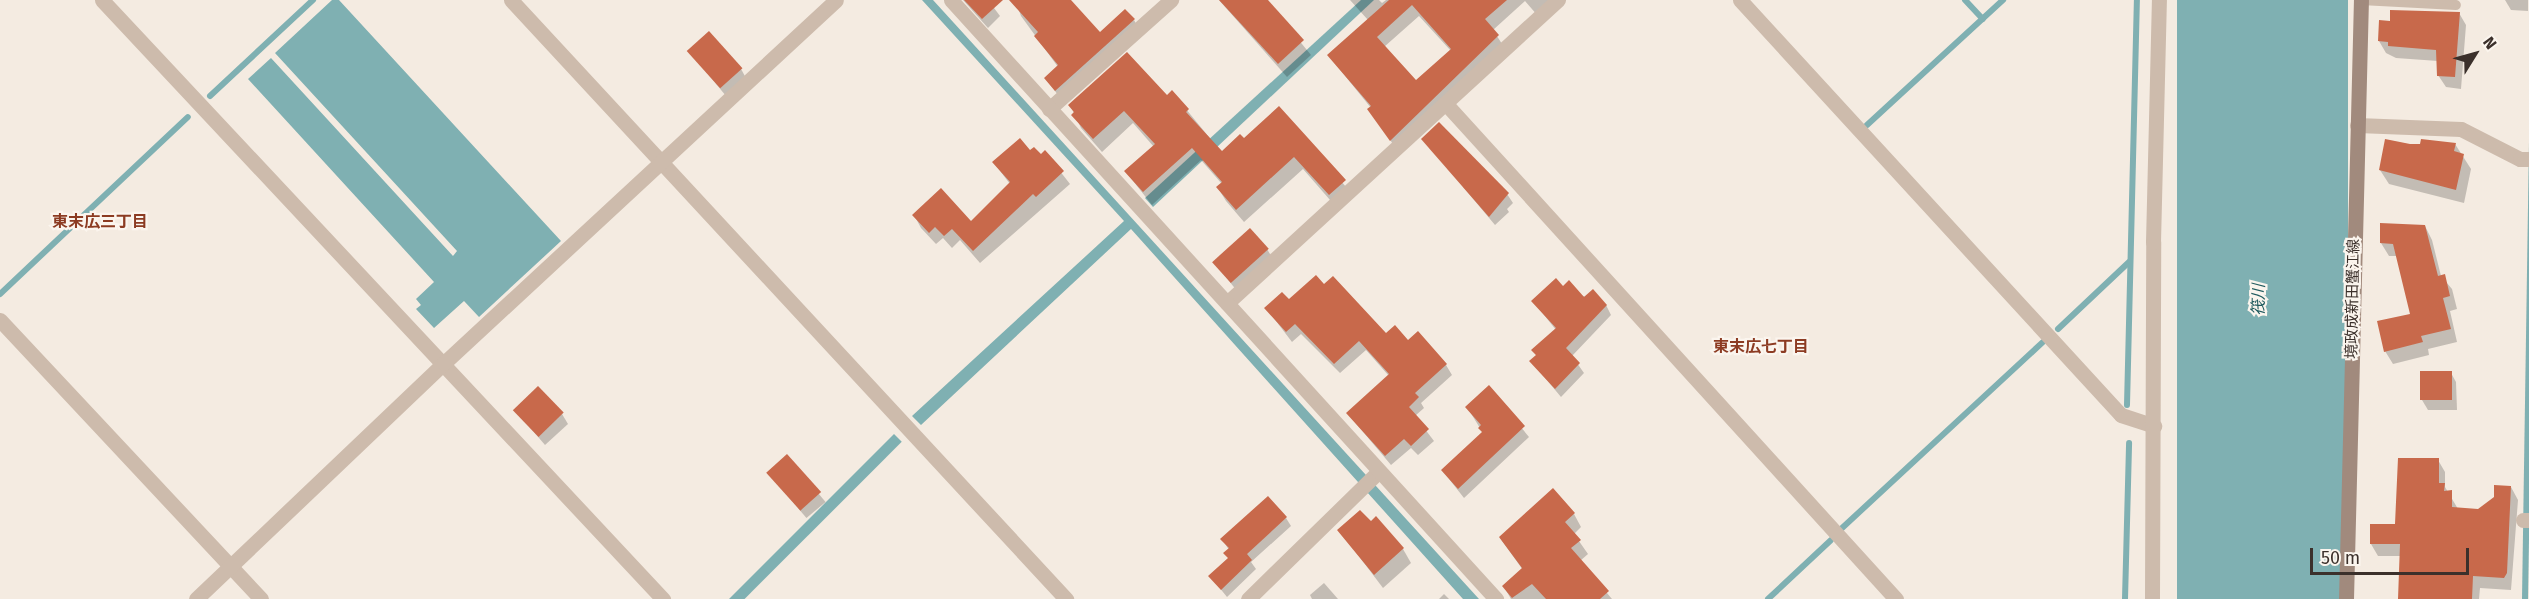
<!DOCTYPE html>
<html>
<head>
<meta charset="utf-8">
<style>
  body { margin:0 }
  #map { position:relative; width:2529px; height:599px; overflow:hidden; background:#f4ebe1; font-family:"Fira Sans","Noto Sans JP",sans-serif }
  div>[style] { position:absolute }
  .water>* { inset:0; background:#7fb0b2; transform-origin:0 0 }
  .shadow>* { inset:0; background:#0003; transform-origin:0 0 }
  .stream>* { height:6px; margin:-3px; padding:0 3px; transform-origin:3px; border-radius:3px; background:#7fb0b2 }
  .building>* { inset:0; background:#c8694b; transform-origin:0 0 }
  .service>* { height:10px; margin:-5px; padding:0 5px; transform-origin:5px; border-radius:5px; background:#cdbbac }
  .minor>* { height:15px; margin:-7.5px; padding:0 7.5px; transform-origin:7.5px; border-radius:7.5px; background:#cdbbac }
  .tertiary>* { height:15px; margin:-7.5px; padding:0 7.5px; transform-origin:7.5px; border-radius:7.5px; background:#cdbbac }
  .secondary>* { height:15px; margin:-7.5px; padding:0 7.5px; transform-origin:7.5px; border-radius:7.5px; background:#a18a7d }
  span { translate:-50% -50%; white-space:nowrap; text-align:center; line-height:1.15; -webkit-text-stroke:4.5px #fbf5ee; paint-order:stroke }
  .street-label { font-size:15px; color:#3b302b }
  .neighbourhood-label { font-size:16px; color:#8c3b22; font-weight:700 }
  .water-label { font-size:16px; color:#1f5a5e; font-style:italic }
  .north { position:absolute; left:2445px; top:24px; width:60px; height:60px; -webkit-text-stroke:4px #fbf5ee; paint-order:stroke; rotate:53deg; font-size:16px; font-weight:700; line-height:24px; text-align:center; color:#3b302b }
  .north::after { content:''; display:block; margin:auto; width:21px; height:27px; background:#3b302b; clip-path:polygon(50% 0,100% 100%,50% 72%,0 100%) }
  .scale { position:absolute; left:2310px; top:548px; width:159px; height:27px; box-sizing:border-box; border:3px solid #3b302b; border-top:0; padding-left:8px; font-size:18px; line-height:21px; white-space:nowrap; color:#3b302b; -webkit-text-stroke:4px #fbf5ee; paint-order:stroke }
</style>
</head>
<body>
<div id="map">
  <div class="water">
    <div style="clip-path:polygon(332px 0,339px 0,561px 241px,479px 317px,464px 301px,434px 328px,416px 309px,421px 305px,416px 299px,434px 282px,248px 79px,271px 58px,453px 256px,457px 251px,275px 53px)"></div>
    <div style="clip-path:polygon(922px 0,933px 0,1479px 599px,1463px 599px,1131px 229px,921px 425px,912px 416px,1124px 221px)"></div>
    <div style="clip-path:polygon(1361px 0,1374px 0,1153px 207px,1145px 198px)"></div>
    <div style="left:2177px;top:0;width:171px;height:599px"></div>
    <div style="clip-path:polygon(2529px 141px,2529px 539px,2528px 599px,2522px 599px)"></div>
    <div style="left:894px;top:434px;width:11px;height:243px;rotate:45deg"></div>
  </div>
  <div class="shadow">
    <div style="clip-path:polygon(963px 0,988px 0,1000px 16px,988px 28px)"></div>
    <div style="clip-path:polygon(1015px 0,1065px 0,1100px 34px,1134px 20px,1142px 34px,1064px 103px,1046px 79px,1058px 67px,1021px 16px)"></div>
    <div style="clip-path:polygon(1219px 0,1266px 0,1311px 55px,1287px 77px)"></div>
    <div style="clip-path:polygon(evenodd,1350px 0,1379px 0,1382px 3px,1386px 0,1555px 0,1538px 16px,1525px 1px,1493px 30px,1504px 47px,1397px 151px,1371px 108px,1329px 56px,1368px 20px,1350px 0,1419px 16px,1451px 51px,1416px 82px,1384px 47px,1419px 16px)"></div>
    <div style="clip-path:polygon(2505px 0,2528px 0,2528px 11px,2511px 10px)"></div>
    <div style="clip-path:polygon(2459px 13px,2466px 25px,2461px 89px,2446px 87px,2438px 75px,2438px 61px,2396px 58px,2386px 53px,2379px 41px,2391px 23px)"></div>
    <div style="clip-path:polygon(689px 51px,741px 69px,746px 78px,726px 96px)"></div>
    <div style="clip-path:polygon(1172px 92px,1222px 153px,1244px 140px,1279px 108px,1352px 194px,1337px 208px,1303px 169px,1244px 222px,1226px 201px,1218px 188px,1222px 184px,1201px 160px,1152px 205px,1126px 172px,1154px 147px,1133px 123px,1102px 152px,1081px 128px,1070px 105px,1167px 97px)"></div>
    <div style="clip-path:polygon(1423px 139px,1507px 194px,1513px 203px,1507px 209px,1509px 212px,1495px 225px)"></div>
    <div style="clip-path:polygon(2455px 144px,2471px 169px,2464px 203px,2389px 184px,2380px 170px,2410px 146px)"></div>
    <div style="clip-path:polygon(1030px 152px,1041px 156px,1045px 152px,1070px 184px,980px 263px,960px 240px,952px 248px,943px 238px,936px 244px,921px 228px,914px 215px,971px 223px,1010px 184px,994px 163px)"></div>
    <div style="clip-path:polygon(2425px 226px,2432px 240px,2441px 276px,2452px 289px,2457px 309px,2450px 311px,2457px 342px,2428px 349px,2429px 355px,2393px 364px,2385px 351px,2412px 315px,2397px 256px,2389px 256px,2381px 243px)"></div>
    <div style="clip-path:polygon(1267px 249px,1273px 259px,1237px 291px,1214px 262px)"></div>
    <div style="clip-path:polygon(1324px 286px,1386px 335px,1408px 342px,1446px 365px,1452px 375px,1421px 403px,1424px 408px,1415px 416px,1434px 441px,1418px 455px,1411px 448px,1391px 465px,1348px 414px,1389px 376px,1366px 350px,1340px 373px,1301px 334px,1292px 342px,1266px 308px)"></div>
    <div style="clip-path:polygon(1563px 288px,1606px 305px,1611px 315px,1572px 356px,1584px 373px,1561px 397px,1531px 361px,1537px 356px,1533px 351px,1556px 330px,1533px 301px)"></div>
    <div style="clip-path:polygon(2451px 373px,2456px 382px,2457px 410px,2428px 410px,2422px 400px)"></div>
    <div style="clip-path:polygon(1488px 387px,1529px 437px,1464px 498px,1442px 470px,1483px 433px,1467px 407px)"></div>
    <div style="clip-path:polygon(515px 410px,562px 414px,568px 424px,545px 445px)"></div>
    <div style="left:787px;top:456px;width:60px;height:25px;rotate:50deg"></div>
    <div style="clip-path:polygon(2438px 460px,2445px 472px,2445px 487px,2458px 509px,2478px 510px,2511px 487px,2518px 500px,2511px 590px,2480px 588px,2479px 599px,2399px 599px,2401px 556px,2378px 556px,2371px 544px,2396px 525px)"></div>
    <div style="clip-path:polygon(1574px 514px,1581px 527px,1574px 534px,1588px 554px,1580px 561px,1612px 599px,1511px 599px,1504px 587px,1523px 570px,1500px 538px)"></div>
    <div style="clip-path:polygon(1286px 518px,1291px 526px,1251px 562px,1256px 569px,1227px 597px,1210px 576px,1229px 559px,1229px 550px,1222px 539px)"></div>
    <div style="clip-path:polygon(1371px 523px,1403px 549px,1411px 563px,1383px 588px,1339px 530px)"></div>
    <div style="clip-path:polygon(1324px 583px,1338px 599px,1312px 599px,1310px 595px)"></div>
    <div style="clip-path:polygon(1444px 594px,1449px 599px,1439px 599px)"></div>
  </div>
  <div class="stream">
    <div style="left:1965px;top:0;width:26px;rotate:47deg"></div>
    <div style="left:210px;top:96px;width:141px;rotate:-43deg"></div>
    <div style="left:1867px;top:125px;width:185px;rotate:-42.6deg"></div>
    <div style="left:0;top:294px;width:258px;rotate:-43.3deg"></div>
    <div style="left:2058px;top:329px;width:98px;rotate:-43.3deg"></div>
    <div style="left:2127px;top:405px;width:405px;rotate:-88.6deg"></div>
    <div style="left:1841px;top:529px;width:275px;rotate:-42.8deg"></div>
    <div style="left:1768px;top:599px;width:86px;rotate:-43.1deg"></div>
    <div style="left:2125px;top:599px;width:156px;rotate:-88.5deg"></div>
  </div>
  <div class="building">
    <div style="clip-path:polygon(964px 0,1003px 0,982px 19px)"></div>
    <div style="clip-path:polygon(1009px 0,1071px 0,1100px 32px,1125px 9px,1135px 19px,1055px 91px,1044px 78px,1058px 65px,1034px 36px,1038px 32px)"></div>
    <div style="clip-path:polygon(1219px 0,1268px 0,1304px 40px,1278px 64px)"></div>
    <div style="clip-path:polygon(evenodd,1389px 0,1507px 0,1485px 19px,1499px 35px,1390px 141px,1367px 109px,1371px 106px,1327px 55px,1389px 0,1412px 5px,1451px 49px,1416px 80px,1377px 37px,1412px 5px)"></div>
    <div style="clip-path:polygon(2390px 10px,2460px 12px,2455px 77px,2437px 76px,2436px 50px,2388px 46px,2388px 42px,2378px 41px,2379px 20px,2390px 21px)"></div>
    <div style="left:709px;top:31px;width:50px;height:30px;rotate:48deg"></div>
    <div style="clip-path:polygon(1127px 52px,1167px 95px,1172px 90px,1189px 109px,1186px 112px,1222px 151px,1240px 134px,1244px 138px,1279px 106px,1346px 180px,1329px 195px,1294px 157px,1236px 210px,1216px 187px,1222px 182px,1192px 148px,1143px 192px,1124px 171px,1155px 144px,1124px 111px,1093px 139px,1071px 115px,1074px 112px,1068px 105px)"></div>
    <div style="clip-path:polygon(1439px 122px,1509px 193px,1489px 217px,1421px 139px)"></div>
    <div style="clip-path:polygon(1020px 138px,1030px 150px,1034px 147px,1041px 154px,1045px 150px,1064px 171px,1036px 197px,1033px 194px,973px 251px,952px 229px,944px 236px,935px 227px,929px 233px,912px 215px,941px 188px,971px 221px,1010px 182px,992px 162px)"></div>
    <div style="clip-path:polygon(2385px 139px,2410px 144px,2420px 144px,2421px 139px,2456px 143px,2454px 151px,2464px 154px,2456px 190px,2379px 170px)"></div>
    <div style="clip-path:polygon(2380px 223px,2425px 225px,2438px 276px,2445px 274px,2450px 296px,2443px 298px,2451px 329px,2421px 336px,2423px 342px,2384px 352px,2377px 321px,2410px 314px,2393px 244px,2380px 243px)"></div>
    <div style="left:1250px;top:228px;width:28px;height:51px;rotate:48deg"></div>
    <div style="clip-path:polygon(1316px 275px,1324px 284px,1333px 276px,1386px 333px,1395px 325px,1408px 340px,1418px 331px,1447px 364px,1415px 393px,1419px 397px,1409px 407px,1429px 429px,1411px 446px,1404px 439px,1385px 456px,1346px 413px,1389px 374px,1359px 341px,1334px 364px,1295px 324px,1286px 332px,1264px 308px,1282px 292px,1289px 299px)"></div>
    <div style="clip-path:polygon(1556px 278px,1563px 286px,1569px 280px,1584px 297px,1593px 289px,1607px 305px,1566px 348px,1580px 363px,1555px 389px,1529px 361px,1536px 355px,1531px 350px,1556px 328px,1531px 301px)"></div>
    <div style="left:2420px;top:371px;width:32px;height:29px"></div>
    <div style="clip-path:polygon(1489px 385px,1525px 426px,1458px 489px,1441px 470px,1482px 432px,1478px 428px,1481px 425px,1465px 407px)"></div>
    <div style="left:538px;top:386px;width:37px;height:35px;rotate:46deg"></div>
    <div style="left:787px;top:454px;width:51px;height:28px;rotate:48deg"></div>
    <div style="clip-path:polygon(2398px 458px,2439px 458px,2439px 483px,2445px 483px,2444px 491px,2452px 490px,2452px 507px,2478px 509px,2494px 497px,2494px 485px,2511px 486px,2507px 573px,2504px 578px,2473px 576px,2472px 599px,2398px 599px,2400px 544px,2370px 544px,2370px 524px,2395px 524px)"></div>
    <div style="clip-path:polygon(1553px 488px,1575px 513px,1565px 522px,1581px 540px,1571px 548px,1609px 591px,1600px 599px,1546px 599px,1532px 584px,1512px 598px,1502px 586px,1522px 568px,1499px 537px)"></div>
    <div style="clip-path:polygon(1268px 496px,1287px 517px,1247px 554px,1252px 560px,1221px 590px,1208px 576px,1228px 558px,1223px 553px,1229px 548px,1220px 539px)"></div>
    <div style="clip-path:polygon(1360px 510px,1371px 521px,1376px 516px,1404px 548px,1374px 575px,1337px 530px)"></div>
  </div>
  <div class="service">
    <div style="left:2361px;top:0;width:95px;rotate:3deg"></div>
  </div>
  <div class="minor">
    <div style="left:102px;top:0;width:821px;rotate:46.88deg"></div>
    <div style="left:511px;top:0;width:817px;rotate:47.18deg"></div>
    <div style="left:1740px;top:0;width:563px;rotate:47.45deg"></div>
    <div style="left:2121px;top:415px;width:35px;rotate:18deg"></div>
    <div style="left:1446px;top:104px;width:669px;rotate:47.73deg"></div>
    <div style="left:1049px;top:109px;width:164px;rotate:-41.8deg"></div>
    <div style="left:2357px;top:125px;width:104px;rotate:2.2deg"></div>
    <div style="left:2461px;top:129px;width:66px;rotate:27deg"></div>
    <div style="left:2520px;top:159px;width:9px"></div>
    <div style="left:1227px;top:303px;width:449px;rotate:-42.5deg"></div>
    <div style="left:0;top:320px;width:382px;rotate:46.9deg"></div>
    <div style="left:2523px;top:520px;width:6px"></div>
    <div style="left:196px;top:599px;width:342px;rotate:-43.6deg"></div>
    <div style="left:444px;top:363px;width:534px;rotate:-42.8deg"></div>
    <div style="left:1248px;top:599px;width:183px;rotate:-44.3deg"></div>
    <div style="left:2152px;top:599px;width:357px;rotate:-89.8deg"></div>
    <div style="left:2153px;top:242px;width:242px;rotate:-88.6deg"></div>
  </div>
  <div class="tertiary">
    <div style="left:951px;top:0;width:810px;rotate:47.7deg"></div>
  </div>
  <div class="secondary">
    <div style="left:2346px;top:599px;width:599px;rotate:-88.57deg"></div>
  </div>
  <div class="street-label">
    <span style="left:2353px;top:299px;rotate:-89deg">境政成新田蟹江線</span>
  </div>
  <div class="neighbourhood-label">
    <span style="left:100px;top:222px">東末広三丁目</span>
    <span style="left:1761px;top:347px">東末広七丁目</span>
  </div>
  <div class="water-label">
    <span style="left:2259px;top:300px;rotate:-89deg">筏川</span>
  </div>
  <div class="north">N</div>
  <div class="scale">50 m</div>
</div>
</body>
</html>
